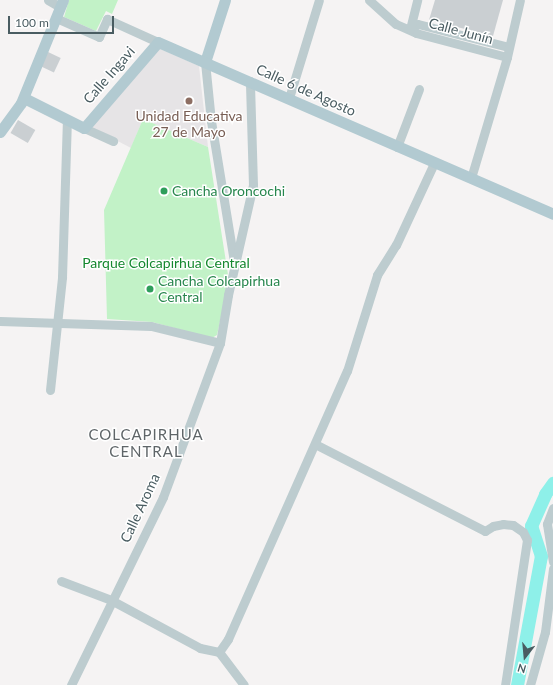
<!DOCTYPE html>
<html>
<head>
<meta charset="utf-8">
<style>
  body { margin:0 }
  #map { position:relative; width:553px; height:685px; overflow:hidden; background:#f5f3f3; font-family:Lato,sans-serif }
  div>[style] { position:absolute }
  .education>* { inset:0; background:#e6e4e6 }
  .green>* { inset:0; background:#c2f2c7 }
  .river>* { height:13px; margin:-6.5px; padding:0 6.5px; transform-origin:6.5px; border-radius:6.5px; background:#8ef0e9 }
  .building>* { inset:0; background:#cacfd2; transform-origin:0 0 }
  .minor>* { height:9px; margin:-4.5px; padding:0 4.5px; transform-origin:4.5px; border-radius:4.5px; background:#bdcccf }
  .major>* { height:11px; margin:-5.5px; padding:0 5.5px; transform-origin:5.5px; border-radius:5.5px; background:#b2cad1 }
  .dots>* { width:11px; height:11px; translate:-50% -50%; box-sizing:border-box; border:2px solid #fff; border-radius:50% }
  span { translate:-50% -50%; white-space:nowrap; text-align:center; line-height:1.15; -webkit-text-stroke:3px #fff; paint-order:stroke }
  .street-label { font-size:14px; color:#495c61 }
  .education-label { font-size:14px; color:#785e54 }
  .leisure-label { font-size:14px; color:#27864d }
  .left { translate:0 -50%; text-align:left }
  .park-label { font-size:14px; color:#15882f }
  .neighbourhood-label { font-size:15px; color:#5f6568; letter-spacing:1px }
  .north { position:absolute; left:505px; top:637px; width:40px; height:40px; -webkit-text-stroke:3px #fff; paint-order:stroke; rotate:196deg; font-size:11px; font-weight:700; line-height:16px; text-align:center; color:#495c61 }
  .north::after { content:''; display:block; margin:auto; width:14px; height:18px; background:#495c61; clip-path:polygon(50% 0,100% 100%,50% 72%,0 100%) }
  .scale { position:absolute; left:8px; top:16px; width:106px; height:18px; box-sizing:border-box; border:2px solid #495c61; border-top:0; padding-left:5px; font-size:12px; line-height:14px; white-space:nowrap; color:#495c61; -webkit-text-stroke:3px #fff; paint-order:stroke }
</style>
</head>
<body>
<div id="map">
  <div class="education">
    <div style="clip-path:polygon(158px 48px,199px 66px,208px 147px,143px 119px,131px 148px,91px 127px)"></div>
  </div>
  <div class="green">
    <div style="clip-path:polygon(69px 0,118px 0,112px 14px,106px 11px,96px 31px,64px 17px)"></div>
    <div style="clip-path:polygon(143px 119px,208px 147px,229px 281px,217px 335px,212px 338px,152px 322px,107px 319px,104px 210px)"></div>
  </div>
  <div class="river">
    <div style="left:517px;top:685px;width:131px;rotate:-79.5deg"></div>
    <div style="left:541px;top:556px;width:32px;rotate:-108deg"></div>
    <div style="left:531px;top:526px;width:35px;rotate:-66deg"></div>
    <div style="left:545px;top:494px;width:14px;rotate:-54deg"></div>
  </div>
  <div class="building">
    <div style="clip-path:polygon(435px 0,503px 0,493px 36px,429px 20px)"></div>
    <div style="left:48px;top:52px;width:14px;height:16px;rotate:25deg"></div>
    <div style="left:18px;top:120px;width:20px;height:15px;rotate:30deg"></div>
  </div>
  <div class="minor">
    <div style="left:48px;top:0;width:14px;rotate:30deg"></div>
    <div style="left:369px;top:0;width:36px;rotate:42deg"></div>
    <div style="left:396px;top:24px;width:22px;rotate:24deg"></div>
    <div style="left:416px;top:33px;width:94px;rotate:14.8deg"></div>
    <div style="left:56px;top:18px;width:47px;rotate:23.8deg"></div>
    <div style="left:99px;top:37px;width:20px;rotate:-66deg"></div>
    <div style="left:107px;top:19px;width:56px;rotate:24.3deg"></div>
    <div style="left:410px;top:29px;width:9px;rotate:-32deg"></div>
    <div style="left:418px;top:24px;width:93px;rotate:14.3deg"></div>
    <div style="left:410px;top:29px;width:30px;rotate:-76deg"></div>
    <div style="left:205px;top:62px;width:59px;rotate:84.2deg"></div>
    <div style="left:211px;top:121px;width:142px;rotate:80.7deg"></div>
    <div style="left:289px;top:98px;width:102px;rotate:-73deg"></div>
    <div style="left:84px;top:128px;width:32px;rotate:24deg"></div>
    <div style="left:397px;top:147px;width:62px;rotate:-69.2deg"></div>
    <div style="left:471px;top:178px;width:126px;rotate:-73.4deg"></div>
    <div style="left:507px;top:57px;width:58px;rotate:-77.2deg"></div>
    <div style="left:0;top:321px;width:151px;rotate:1.9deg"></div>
    <div style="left:151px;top:326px;width:71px;rotate:13.8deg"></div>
    <div style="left:50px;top:390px;width:114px;rotate:-83.9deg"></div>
    <div style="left:62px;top:277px;width:157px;rotate:-88.2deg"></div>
    <div style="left:315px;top:444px;width:191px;rotate:27.1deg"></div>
    <div style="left:485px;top:531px;width:9px;rotate:-32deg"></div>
    <div style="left:493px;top:526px;width:10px;rotate:-11deg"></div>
    <div style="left:503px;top:524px;width:10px;rotate:6deg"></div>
    <div style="left:513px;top:525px;width:12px;rotate:35deg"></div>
    <div style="left:523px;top:532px;width:9px;rotate:63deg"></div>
    <div style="left:527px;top:540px;width:147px;rotate:98.6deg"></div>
    <div style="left:553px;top:508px;width:17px;rotate:111deg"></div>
    <div style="left:547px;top:524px;width:38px;rotate:81deg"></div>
    <div style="left:61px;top:581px;width:53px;rotate:20.8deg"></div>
    <div style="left:111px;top:600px;width:101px;rotate:28.3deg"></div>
    <div style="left:200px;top:648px;width:19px;rotate:12deg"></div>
    <div style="left:219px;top:652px;width:41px;rotate:52.9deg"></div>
    <div style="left:219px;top:652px;width:16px;rotate:-55deg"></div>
    <div style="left:228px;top:639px;width:293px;rotate:-66.1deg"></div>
    <div style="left:347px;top:371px;width:101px;rotate:-72.6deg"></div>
    <div style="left:377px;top:275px;width:36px;rotate:-58deg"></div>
    <div style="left:396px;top:245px;width:90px;rotate:-65.1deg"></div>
    <div style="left:71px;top:685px;width:209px;rotate:-63.9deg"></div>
    <div style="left:163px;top:497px;width:164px;rotate:-69.7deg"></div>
    <div style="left:220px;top:343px;width:49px;rotate:-80.5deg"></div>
    <div style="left:228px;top:295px;width:113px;rotate:-77.2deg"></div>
    <div style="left:253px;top:185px;width:104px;rotate:-91.7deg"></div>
    <div style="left:530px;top:685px;width:55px;rotate:-74.2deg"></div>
    <div style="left:545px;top:632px;width:64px;rotate:-82.8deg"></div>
  </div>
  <div class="major">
    <div style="left:205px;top:62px;width:65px;rotate:-72.1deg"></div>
    <div style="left:24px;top:98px;width:67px;rotate:26.6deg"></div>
    <div style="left:84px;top:128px;width:113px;rotate:-49.3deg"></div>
    <div style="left:158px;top:42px;width:431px;rotate:23.5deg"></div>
    <div style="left:0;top:132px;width:36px;rotate:-54deg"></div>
    <div style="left:21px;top:103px;width:111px;rotate:-67.8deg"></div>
  </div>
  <div class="dots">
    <div style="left:189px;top:101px;background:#8d6e63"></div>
    <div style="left:164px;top:191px;background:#2e9e5b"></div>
    <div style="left:150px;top:289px;background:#2e9e5b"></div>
  </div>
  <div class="street-label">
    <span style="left:461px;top:31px;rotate:15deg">Calle Junín</span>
    <span style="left:109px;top:75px;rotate:-49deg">Calle Ingavi</span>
    <span style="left:306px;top:90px;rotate:24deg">Calle 6 de Agosto</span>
    <span style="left:140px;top:508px;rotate:-65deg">Calle Aroma</span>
  </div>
  <div class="education-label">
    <span style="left:189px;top:124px">Unidad Educativa<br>27 de Mayo</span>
  </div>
  <div class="leisure-label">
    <span class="left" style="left:172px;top:191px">Cancha Oroncochi</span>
    <span class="left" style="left:158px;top:289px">Cancha Colcapirhua<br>Central</span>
  </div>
  <div class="park-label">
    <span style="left:166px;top:263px">Parque Colcapirhua Central</span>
  </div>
  <div class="neighbourhood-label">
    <span style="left:146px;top:443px">COLCAPIRHUA<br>CENTRAL</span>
  </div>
  <div class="north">N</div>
  <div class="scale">100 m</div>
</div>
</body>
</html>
